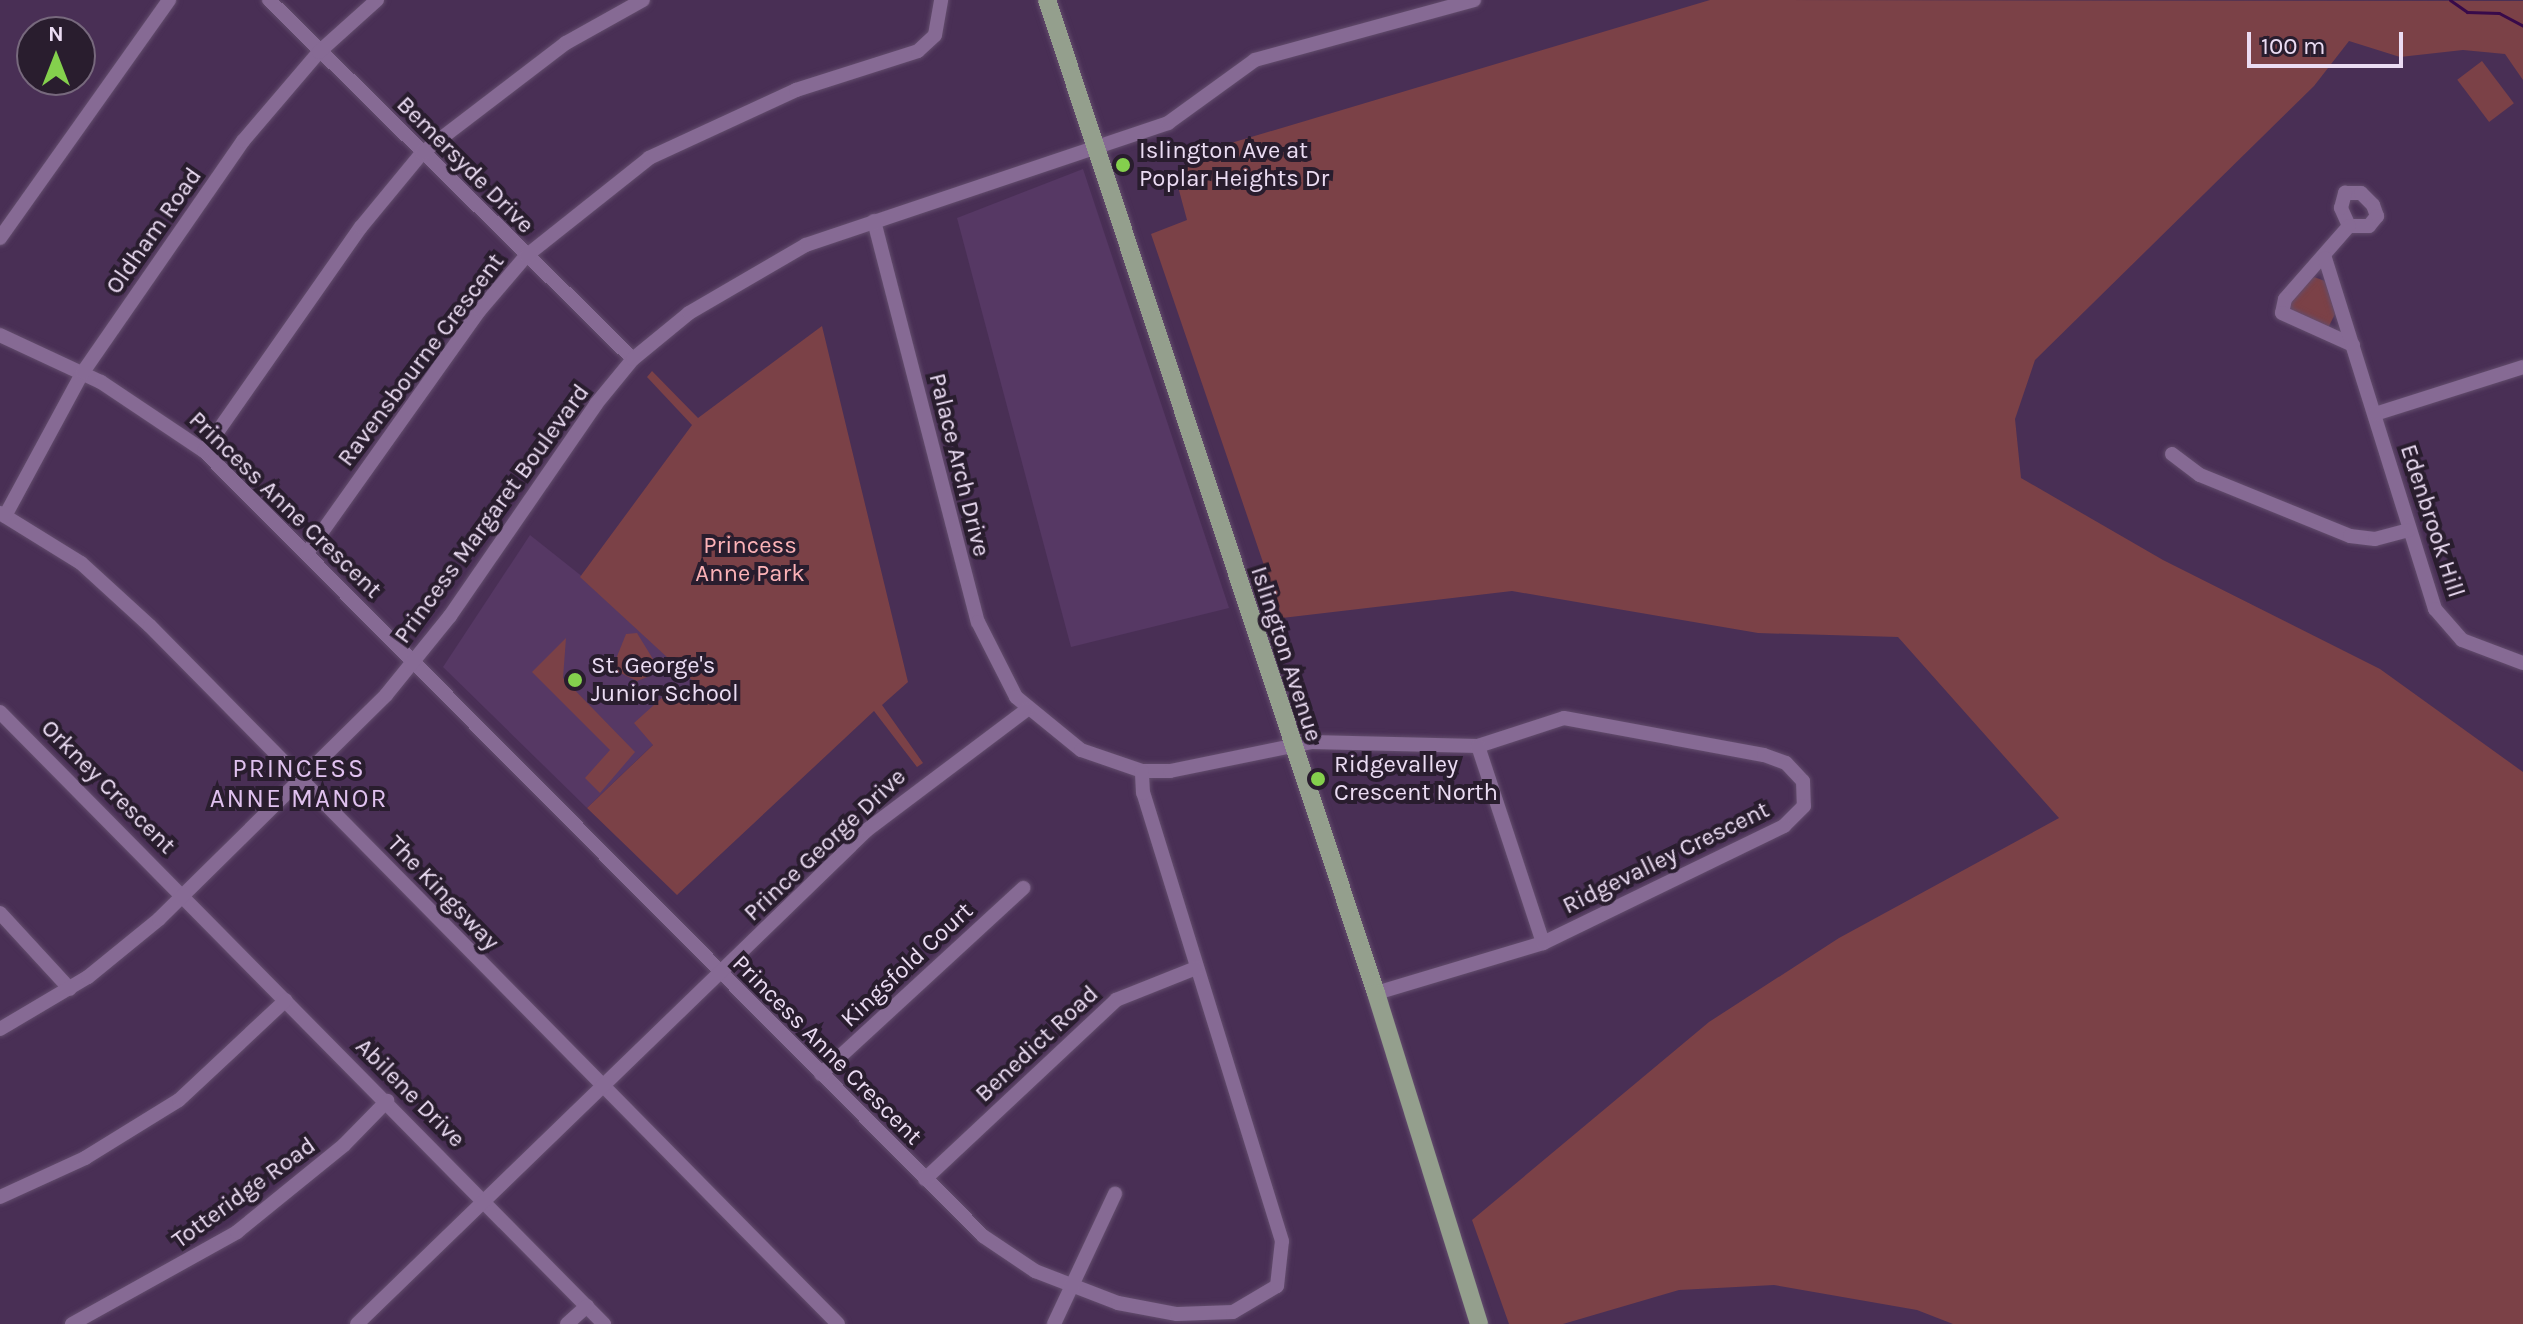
<!DOCTYPE html>
<html>
<head>
<meta charset="utf-8">
<style>
  body { margin:0 }
  #map { position:relative; width:2523px; height:1324px; overflow:hidden; background:#492f55; font-family:Karla,sans-serif }
  div>[style] { position:absolute }
  .built>* { inset:0; background:#563864 }
  .green>* { inset:0; background:#7b4147; transform-origin:0 0 }
  .stream>* { height:3px; margin:-1.5px; padding:0 1.5px; transform-origin:1.5px; border-radius:1.5px; background:#380a4a }
  .roads { filter:drop-shadow(0 0 2px #634d6d) drop-shadow(0 0 2px #634d6d) }
  .minor>* { height:14px; margin:-7px; padding:0 7px; transform-origin:7px; border-radius:7px; background:#866a94 }
  .major>* { height:18px; margin:-9px; padding:0 9px; transform-origin:9px; border-radius:9px; background:#949f8d }
  .dots>* { width:22px; height:22px; translate:-50% -50%; box-sizing:border-box; border:4px solid #291d2e; border-radius:50% }
  span { translate:-50% -50%; white-space:nowrap; text-align:center; line-height:1.15; -webkit-text-stroke:8px #291d2e; paint-order:stroke }
  .poi-label { font-size:24px; color:#ebdcf3 }
  .left { translate:0 -50%; text-align:left }
  .street-label { font-size:24px; color:#ebdcf3 }
  .park-label { font-size:24px; color:#fcb2b7 }
  .neighbourhood-label { font-size:26px; color:#e0c1ef; letter-spacing:2px }
  .north { position:absolute; left:16px; top:16px; width:80px; height:80px; box-sizing:border-box; background:#291d2e; border:2px solid #77697d; border-radius:50%; rotate:0deg; font-size:22px; font-weight:700; line-height:32px; text-align:center; color:#ebdcf3 }
  .north::after { content:''; display:block; margin:auto; width:28px; height:36px; background:#84d04d; clip-path:polygon(50% 0,100% 100%,50% 72%,0 100%) }
  .scale { position:absolute; left:2247px; top:32px; width:156px; height:36px; box-sizing:border-box; border:4px solid #ebdcf3; border-top:0; padding-left:10px; font-size:24px; line-height:28px; white-space:nowrap; color:#ebdcf3; -webkit-text-stroke:6px #291d2e; paint-order:stroke }
</style>
</head>
<body>
<div id="map">
  <div class="built">
    <div style="clip-path:polygon(1083px 169px,1229px 608px,1071px 647px,957px 218px)"></div>
    <div style="clip-path:polygon(530px 535px,603px 593px,707px 693px,587px 808px,443px 667px)"></div>
  </div>
  <div class="green">
    <div style="clip-path:polygon(1710px 0,2523px 1px,2523px 80px,2505px 54px,2463px 50px,2400px 57px,2349px 41px,2314px 86px,2035px 360px,2015px 419px,2021px 478px,2163px 560px,2380px 669px,2523px 772px,2523px 1324px,1953px 1324px,1917px 1310px,1774px 1285px,1679px 1290px,1563px 1324px,1509px 1324px,1472px 1220px,1709px 1022px,1839px 938px,2059px 818px,1898px 637px,1758px 633px,1512px 591px,1282px 618px,1151px 234px,1187px 220px,1177px 183px,1191px 155px)"></div>
    <div style="left:2482px;top:61px;width:53px;height:31px;rotate:53deg"></div>
    <div style="clip-path:polygon(2314px 277px,2325px 281px,2335px 314px,2328px 328px,2289px 311px,2291px 300px)"></div>
    <div style="clip-path:polygon(822px 326px,908px 682px,882px 705px,923px 763px,917px 767px,874px 711px,677px 895px,587px 808px,653px 745px,634px 723px,676px 685px,694px 705px,706px 693px,580px 577px,692px 425px,647px 377px,652px 371px,698px 418px)"></div>
    <div style="clip-path:polygon(637px 633px,656px 664px,650px 676px,637px 681px,612px 669px,626px 634px)"></div>
    <div style="clip-path:polygon(566px 638px,563px 678px,635px 752px,600px 793px,585px 778px,610px 750px,532px 672px)"></div>
  </div>
  <div class="stream">
    <div style="left:2450px;top:0;width:21px;rotate:35deg"></div>
    <div style="left:2467px;top:12px;width:32px;rotate:2deg"></div>
    <div style="left:2499px;top:13px;width:27px;rotate:28deg"></div>
  </div>
  <div class="roads">
    <div class="minor">
      <div style="left:269px;top:0;width:511px;rotate:44.6deg"></div>
      <div style="left:2345px;top:193px;width:16px"></div>
      <div style="left:2361px;top:193px;width:17px;rotate:45deg"></div>
      <div style="left:2373px;top:205px;width:12px;rotate:70deg"></div>
      <div style="left:2377px;top:216px;width:13px;rotate:129deg"></div>
      <div style="left:2369px;top:226px;width:20px;rotate:180deg"></div>
      <div style="left:2349px;top:226px;width:20px;rotate:-114deg"></div>
      <div style="left:2341px;top:208px;width:16px;rotate:-75deg"></div>
      <div style="left:874px;top:221px;width:414px;rotate:75.5deg"></div>
      <div style="left:978px;top:622px;width:84px;rotate:63.1deg"></div>
      <div style="left:1016px;top:697px;width:84px;rotate:39.2deg"></div>
      <div style="left:1081px;top:750px;width:65px;rotate:19deg"></div>
      <div style="left:1142px;top:771px;width:28px"></div>
      <div style="left:1170px;top:771px;width:144px;rotate:-11.6deg"></div>
      <div style="left:1311px;top:742px;width:167px;rotate:1.4deg"></div>
      <div style="left:1478px;top:746px;width:90px;rotate:-18deg"></div>
      <div style="left:1564px;top:718px;width:203px;rotate:10.5deg"></div>
      <div style="left:1764px;top:755px;width:23px;rotate:20deg"></div>
      <div style="left:1786px;top:763px;width:25px;rotate:47deg"></div>
      <div style="left:1803px;top:781px;width:25px;rotate:88deg"></div>
      <div style="left:1804px;top:806px;width:28px;rotate:135deg"></div>
      <div style="left:1784px;top:826px;width:268px;rotate:154.1deg"></div>
      <div style="left:1543px;top:943px;width:174px;rotate:163.3deg"></div>
      <div style="left:2349px;top:226px;width:97px;rotate:131.2deg"></div>
      <div style="left:2285px;top:299px;width:14px;rotate:102deg"></div>
      <div style="left:2282px;top:313px;width:78px;rotate:24.3deg"></div>
      <div style="left:0;top:238px;width:292px;rotate:-54.6deg"></div>
      <div style="left:2325px;top:258px;width:368px;rotate:72.6deg"></div>
      <div style="left:2435px;top:609px;width:41px;rotate:48.9deg"></div>
      <div style="left:2462px;top:640px;width:65px;rotate:20.7deg"></div>
      <div style="left:0;top:335px;width:111px;rotate:25deg"></div>
      <div style="left:101px;top:382px;width:124px;rotate:33.8deg"></div>
      <div style="left:204px;top:451px;width:1106px;rotate:45.22deg"></div>
      <div style="left:983px;top:1236px;width:63px;rotate:33.9deg"></div>
      <div style="left:1035px;top:1271px;width:89px;rotate:21.1deg"></div>
      <div style="left:1118px;top:1303px;width:60px;rotate:10.6deg"></div>
      <div style="left:1177px;top:1314px;width:56px;rotate:-2deg"></div>
      <div style="left:1233px;top:1312px;width:51px;rotate:-30.6deg"></div>
      <div style="left:1277px;top:1286px;width:45px;rotate:-83.7deg"></div>
      <div style="left:1282px;top:1241px;width:469px;rotate:-107.2deg"></div>
      <div style="left:1143px;top:793px;width:22px;rotate:-93deg"></div>
      <div style="left:2375px;top:414px;width:155px;rotate:-17.6deg"></div>
      <div style="left:204px;top:451px;width:274px;rotate:-55deg"></div>
      <div style="left:361px;top:227px;width:96px;rotate:-50.5deg"></div>
      <div style="left:422px;top:153px;width:181px;rotate:-37.4deg"></div>
      <div style="left:566px;top:43px;width:88px;rotate:-29.2deg"></div>
      <div style="left:2172px;top:454px;width:35px;rotate:37deg"></div>
      <div style="left:2200px;top:475px;width:162px;rotate:22.1deg"></div>
      <div style="left:2350px;top:536px;width:25px;rotate:7deg"></div>
      <div style="left:2375px;top:539px;width:35px;rotate:-15deg"></div>
      <div style="left:0;top:513px;width:95px;rotate:31.7deg"></div>
      <div style="left:81px;top:563px;width:93px;rotate:42.4deg"></div>
      <div style="left:150px;top:626px;width:980px;rotate:45.41deg"></div>
      <div style="left:5px;top:516px;width:164px;rotate:-61.6deg"></div>
      <div style="left:83px;top:372px;width:281px;rotate:-55.3deg"></div>
      <div style="left:243px;top:141px;width:117px;rotate:-49.5deg"></div>
      <div style="left:319px;top:52px;width:78px;rotate:-41.9deg"></div>
      <div style="left:307px;top:553px;width:298px;rotate:-54.6deg"></div>
      <div style="left:480px;top:310px;width:71px;rotate:-49.6deg"></div>
      <div style="left:526px;top:256px;width:157px;rotate:-38.5deg"></div>
      <div style="left:649px;top:158px;width:162px;rotate:-24.8deg"></div>
      <div style="left:796px;top:90px;width:128px;rotate:-17.7deg"></div>
      <div style="left:918px;top:51px;width:23px;rotate:-43deg"></div>
      <div style="left:935px;top:35px;width:36px;rotate:-80deg"></div>
      <div style="left:0;top:712px;width:860px;rotate:45.38deg"></div>
      <div style="left:1478px;top:746px;width:207px;rotate:71.7deg"></div>
      <div style="left:0;top:913px;width:103px;rotate:47.4deg"></div>
      <div style="left:0;top:1029px;width:102px;rotate:-30.6deg"></div>
      <div style="left:88px;top:977px;width:92px;rotate:-39.2deg"></div>
      <div style="left:159px;top:919px;width:319px;rotate:-44.6deg"></div>
      <div style="left:386px;top:695px;width:102px;rotate:-51deg"></div>
      <div style="left:450px;top:616px;width:257px;rotate:-55.4deg"></div>
      <div style="left:596px;top:404px;width:58px;rotate:-50.6deg"></div>
      <div style="left:633px;top:359px;width:72px;rotate:-39.4deg"></div>
      <div style="left:689px;top:313px;width:135px;rotate:-30.2deg"></div>
      <div style="left:806px;top:245px;width:382px;rotate:-18.6deg"></div>
      <div style="left:1168px;top:123px;width:107px;rotate:-35.9deg"></div>
      <div style="left:1255px;top:60px;width:227px;rotate:-15.3deg"></div>
      <div style="left:821px;top:1074px;width:275px;rotate:-42.6deg"></div>
      <div style="left:925px;top:1179px;width:262px;rotate:-43.1deg"></div>
      <div style="left:1116px;top:1000px;width:86px;rotate:-21.8deg"></div>
      <div style="left:0;top:1197px;width:94px;rotate:-24.6deg"></div>
      <div style="left:85px;top:1158px;width:110px;rotate:-31.7deg"></div>
      <div style="left:179px;top:1100px;width:146px;rotate:-43.1deg"></div>
      <div style="left:72px;top:1324px;width:189px;rotate:-29.1deg"></div>
      <div style="left:237px;top:1232px;width:138px;rotate:-39.1deg"></div>
      <div style="left:344px;top:1145px;width:62px;rotate:-45.7deg"></div>
      <div style="left:357px;top:1324px;width:710px;rotate:-44.09deg"></div>
      <div style="left:867px;top:830px;width:199px;rotate:-37deg"></div>
      <div style="left:567px;top:1324px;width:27px;rotate:-42deg"></div>
      <div style="left:1054px;top:1324px;width:144px;rotate:-64.9deg"></div>
    </div>
    <div class="major">
      <div style="left:1047px;top:0;width:1046px;rotate:71.67deg"></div>
      <div style="left:1376px;top:993px;width:347px;rotate:72.7deg"></div>
    </div>
  </div>
  <div class="dots">
    <div style="left:1123px;top:165px;background:#84d04d"></div>
    <div style="left:575px;top:680px;background:#84d04d"></div>
    <div style="left:1318px;top:779px;background:#84d04d"></div>
  </div>
  <div class="poi-label">
    <span class="left" style="left:1139px;top:165px">Islington Ave at<br>Poplar Heights Dr</span>
    <span class="left" style="left:591px;top:680px">St. George's<br>Junior School</span>
    <span class="left" style="left:1334px;top:779px">Ridgevalley<br>Crescent North</span>
  </div>
  <div class="street-label">
    <span style="left:465px;top:165px;rotate:45deg">Bemersyde Drive</span>
    <span style="left:154px;top:231px;rotate:-55deg">Oldham Road</span>
    <span style="left:421px;top:360px;rotate:-53deg">Ravensbourne Crescent</span>
    <span style="left:959px;top:465px;rotate:76deg">Palace Arch Drive</span>
    <span style="left:285px;top:505px;rotate:44deg">Princess Anne Crescent</span>
    <span style="left:492px;top:514px;rotate:-54deg">Princess Margaret Boulevard</span>
    <span style="left:2432px;top:521px;rotate:72deg">Edenbrook Hill</span>
    <span style="left:1286px;top:654px;rotate:72deg">Islington Avenue</span>
    <span style="left:108px;top:787px;rotate:45deg">Orkney Crescent</span>
    <span style="left:825px;top:845px;rotate:-43deg">Prince George Drive</span>
    <span style="left:1666px;top:858px;rotate:-26deg">Ridgevalley Crescent</span>
    <span style="left:443px;top:893px;rotate:46deg">The Kingsway</span>
    <span style="left:907px;top:965px;rotate:-43deg">Kingsfold Court</span>
    <span style="left:1037px;top:1044px;rotate:-43deg">Benedict Road</span>
    <span style="left:827px;top:1050px;rotate:45deg">Princess Anne Crescent</span>
    <span style="left:410px;top:1093px;rotate:45deg">Abilene Drive</span>
    <span style="left:244px;top:1193px;rotate:-36deg">Totteridge Road</span>
  </div>
  <div class="park-label">
    <span style="left:750px;top:560px">Princess<br>Anne Park</span>
  </div>
  <div class="neighbourhood-label">
    <span style="left:299px;top:784px">PRINCESS<br>ANNE MANOR</span>
  </div>
  <div class="north">N</div>
  <div class="scale">100 m</div>
</div>
</body>
</html>
